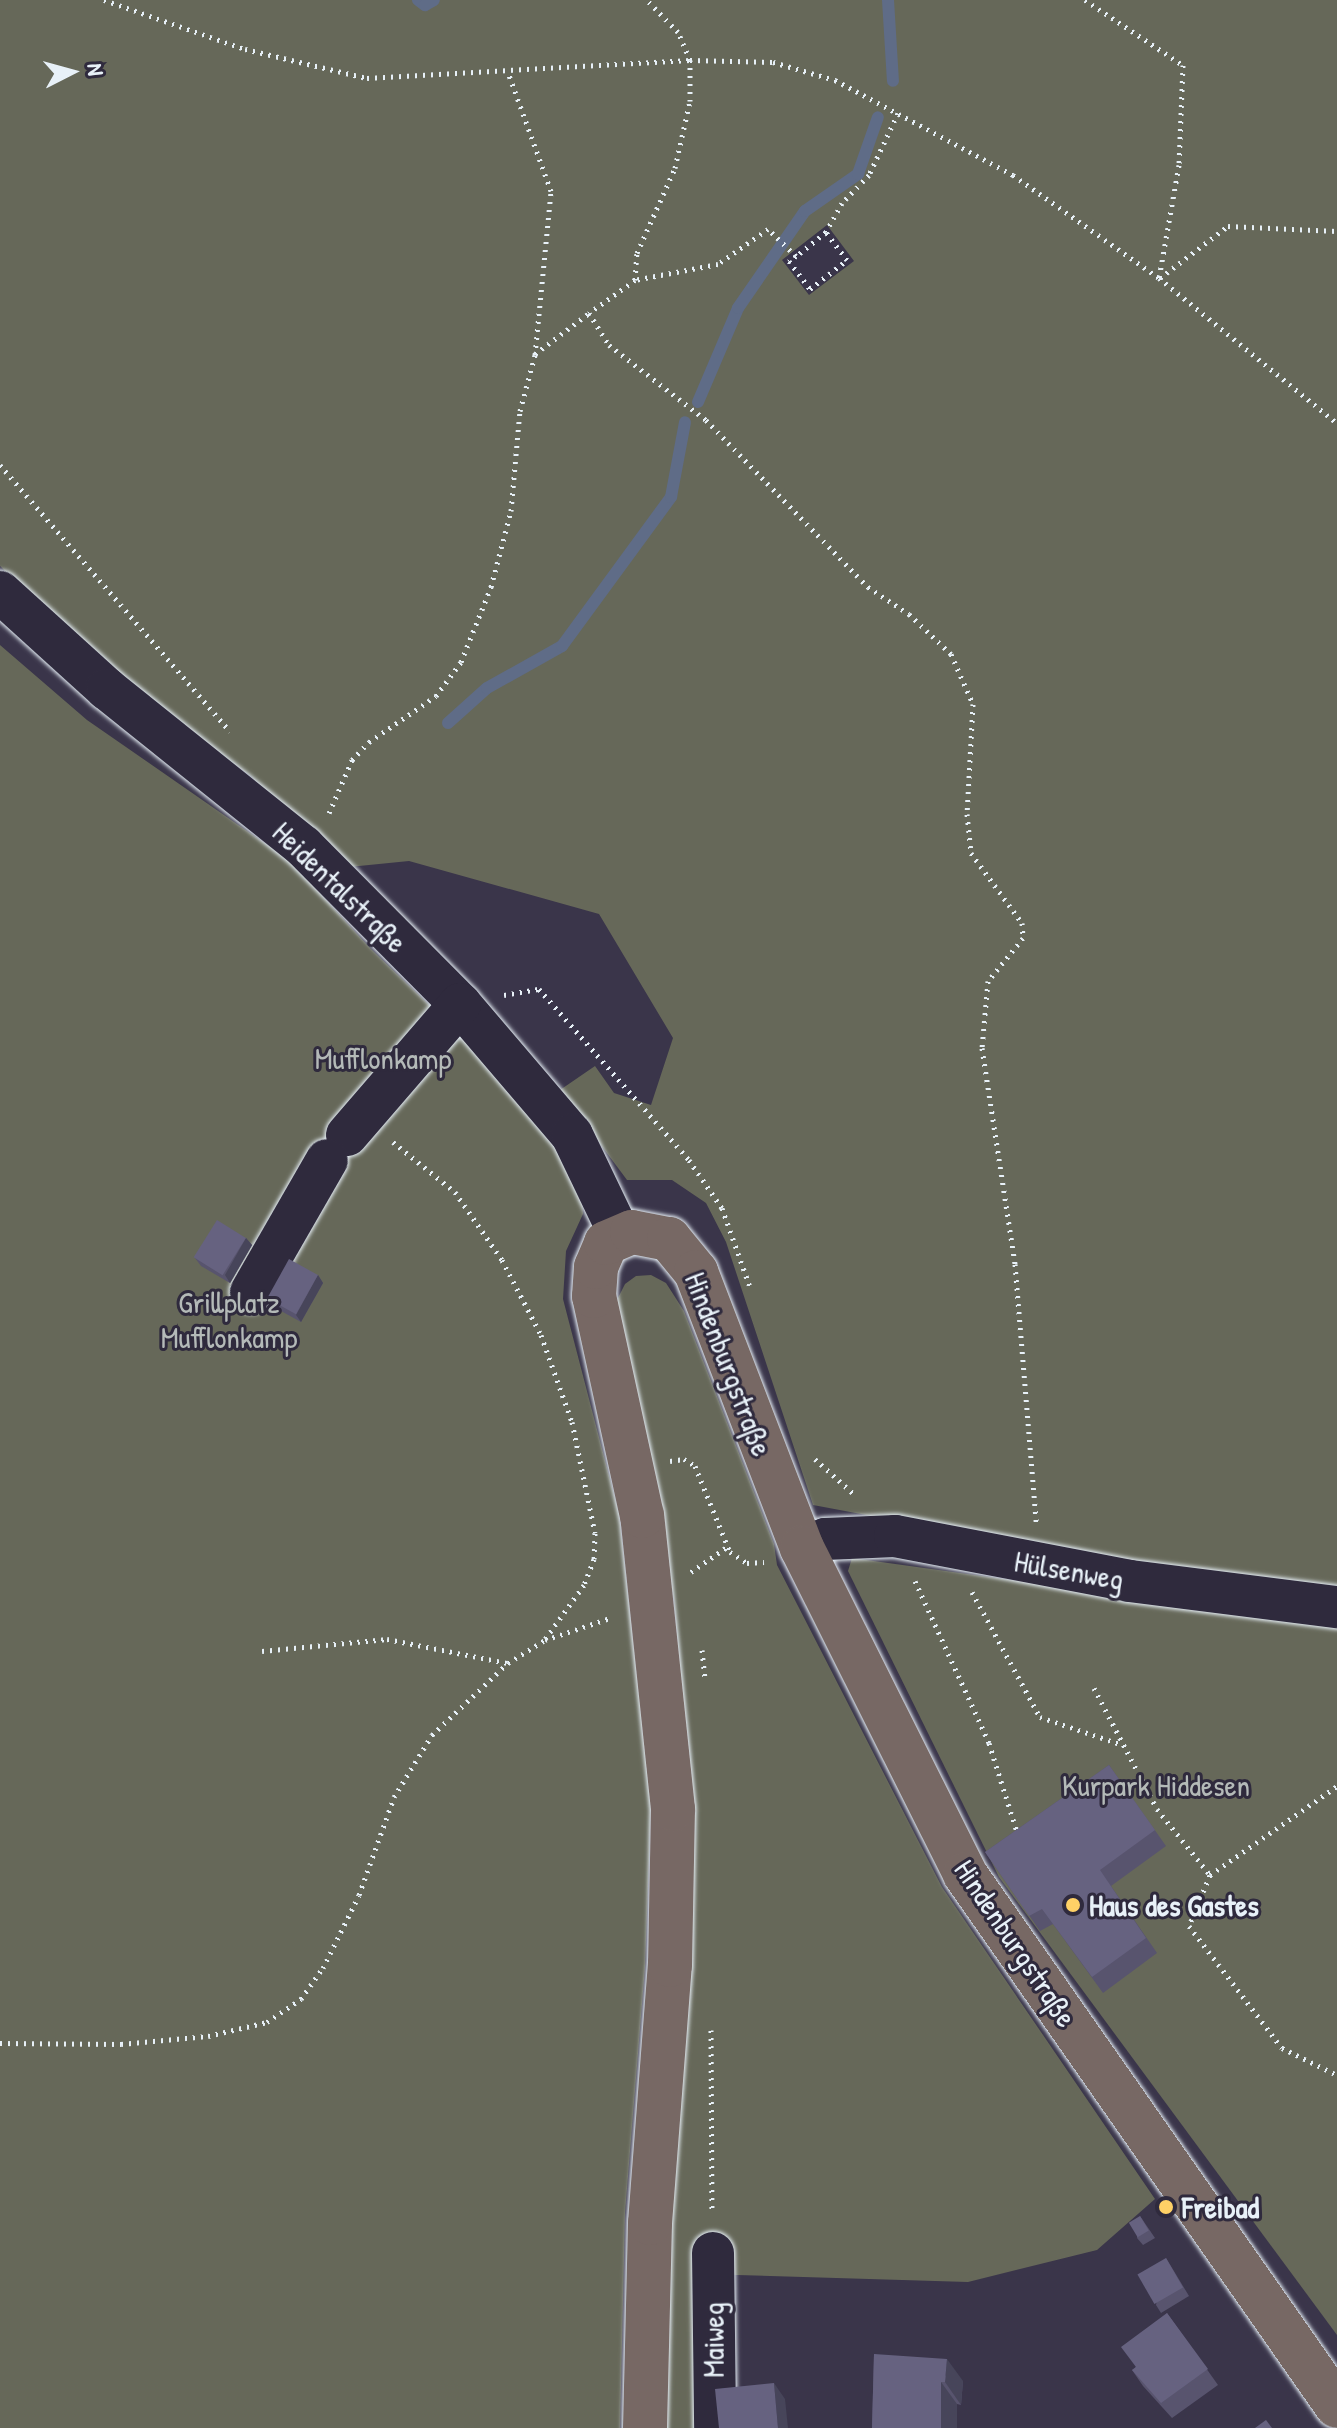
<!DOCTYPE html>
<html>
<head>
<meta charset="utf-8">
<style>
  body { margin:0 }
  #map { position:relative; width:1337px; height:2428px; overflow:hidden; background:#3a354a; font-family:"Patrick Hand",sans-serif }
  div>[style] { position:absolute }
  .green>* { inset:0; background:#666859 }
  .stream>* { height:12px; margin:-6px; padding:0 6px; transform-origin:6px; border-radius:6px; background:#5f6c87 }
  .path>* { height:5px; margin-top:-2.5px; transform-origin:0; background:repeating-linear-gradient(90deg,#e8f1f8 0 2px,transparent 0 8px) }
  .roads { filter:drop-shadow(0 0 2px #e8f1f8) drop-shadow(0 0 2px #e8f1f8) }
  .minor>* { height:42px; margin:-21px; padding:0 21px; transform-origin:21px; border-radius:21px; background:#2f2a3d }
  .major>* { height:44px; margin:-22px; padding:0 22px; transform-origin:22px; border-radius:22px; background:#776864 }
  .wall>* { inset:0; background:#58546e }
  .shaded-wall>* { inset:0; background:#47455a }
  .building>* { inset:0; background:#666280; transform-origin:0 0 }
  .dots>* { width:22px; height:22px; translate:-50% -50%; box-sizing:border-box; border:4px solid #2f2a3d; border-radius:50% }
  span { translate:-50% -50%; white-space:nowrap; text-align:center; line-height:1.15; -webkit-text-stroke:6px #2f2a3d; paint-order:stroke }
  .street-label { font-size:30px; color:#e8f1f8 }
  .park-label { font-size:30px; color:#b4bab8 }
  .poi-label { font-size:30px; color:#e8f1f8; font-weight:700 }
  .left { translate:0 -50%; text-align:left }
  .north { position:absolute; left:32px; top:32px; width:80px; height:80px; -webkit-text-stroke:6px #2f2a3d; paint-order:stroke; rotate:84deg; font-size:22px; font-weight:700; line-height:32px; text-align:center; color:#e8f1f8 }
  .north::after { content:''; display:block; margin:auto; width:28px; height:36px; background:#e8f1f8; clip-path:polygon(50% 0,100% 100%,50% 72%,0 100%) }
</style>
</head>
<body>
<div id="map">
  <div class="green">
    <div style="clip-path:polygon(evenodd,0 0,1337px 0,1337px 1589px,1133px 1565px,813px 1505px,726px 1242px,706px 1203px,672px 1180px,627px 1180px,560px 1090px,595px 1066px,614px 1093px,651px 1105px,673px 1038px,599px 914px,409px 861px,339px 868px,251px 776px,116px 681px,0 566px,0 0,827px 225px,854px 261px,809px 295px,782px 260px,827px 225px)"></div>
    <div style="clip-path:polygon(0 645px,87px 720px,289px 860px,371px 949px,505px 1078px,581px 1185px,583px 1214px,566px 1251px,563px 1299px,619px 1514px,651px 1805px,645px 1967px,625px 2213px,620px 2428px,0 2428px)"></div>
    <div style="clip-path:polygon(651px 1275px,666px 1283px,684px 1311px,774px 1544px,777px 1565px,942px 1887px,1155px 2199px,1097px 2250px,968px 2282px,702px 2274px,706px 2428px,665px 2428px,669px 2224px,691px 1808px,674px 1599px,615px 1304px,625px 1284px,636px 1276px)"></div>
    <div style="clip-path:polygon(852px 1558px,1337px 1625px,1337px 2335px,999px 1877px,848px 1571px)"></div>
  </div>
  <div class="stream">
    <div style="left:418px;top:0;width:9px;rotate:36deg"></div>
    <div style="left:425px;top:5px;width:10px;rotate:-29deg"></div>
    <div style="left:888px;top:0;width:81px;rotate:86.5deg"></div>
    <div style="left:698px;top:402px;width:102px;rotate:-66.9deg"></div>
    <div style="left:738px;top:308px;width:118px;rotate:-55.4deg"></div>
    <div style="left:805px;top:211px;width:65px;rotate:-34.9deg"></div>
    <div style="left:858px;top:174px;width:60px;rotate:-70.7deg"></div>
    <div style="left:448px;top:723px;width:52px;rotate:-41.9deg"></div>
    <div style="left:487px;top:688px;width:86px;rotate:-29.2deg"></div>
    <div style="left:562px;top:646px;width:185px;rotate:-53.8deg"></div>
    <div style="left:671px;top:497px;width:76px;rotate:-79.4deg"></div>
  </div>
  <div class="path">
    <div style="left:104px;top:0;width:149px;rotate:19.2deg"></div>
    <div style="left:245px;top:49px;width:125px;rotate:13.4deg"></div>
    <div style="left:367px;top:78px;width:324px;rotate:-3.2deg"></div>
    <div style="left:690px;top:60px;width:83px;rotate:1.4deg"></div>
    <div style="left:773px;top:62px;width:65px;rotate:16.2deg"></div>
    <div style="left:835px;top:80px;width:202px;rotate:28.1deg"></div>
    <div style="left:1013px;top:175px;width:179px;rotate:35.2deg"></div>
    <div style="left:1159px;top:278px;width:230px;rotate:39.2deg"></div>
    <div style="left:1085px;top:0;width:118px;rotate:33.6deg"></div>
    <div style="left:1183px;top:65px;width:100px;rotate:92.3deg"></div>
    <div style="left:1179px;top:165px;width:115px;rotate:100deg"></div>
    <div style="left:898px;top:113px;width:68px;rotate:115.1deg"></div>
    <div style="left:869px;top:175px;width:39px;rotate:134deg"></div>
    <div style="left:842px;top:203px;width:33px;rotate:119deg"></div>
    <div style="left:826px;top:232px;width:38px;rotate:141deg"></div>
    <div style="left:796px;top:256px;width:39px;rotate:-136deg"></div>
    <div style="left:768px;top:229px;width:61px;rotate:145deg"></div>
    <div style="left:718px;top:264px;width:85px;rotate:169.1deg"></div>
    <div style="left:635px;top:280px;width:57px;rotate:144.3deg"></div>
    <div style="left:589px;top:313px;width:38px;rotate:58deg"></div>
    <div style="left:609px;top:345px;width:123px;rotate:37.7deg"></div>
    <div style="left:706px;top:420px;width:233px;rotate:45.9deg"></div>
    <div style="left:868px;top:587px;width:49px;rotate:33.4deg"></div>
    <div style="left:909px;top:614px;width:58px;rotate:43.6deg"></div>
    <div style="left:951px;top:654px;width:55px;rotate:66.3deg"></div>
    <div style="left:973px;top:704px;width:110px;rotate:93.1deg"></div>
    <div style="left:967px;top:814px;width:39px;rotate:84deg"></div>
    <div style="left:971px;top:853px;width:87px;rotate:53.9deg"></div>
    <div style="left:1022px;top:923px;width:15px;rotate:86deg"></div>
    <div style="left:1023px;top:938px;width:55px;rotate:129.1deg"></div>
    <div style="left:988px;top:981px;width:67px;rotate:95.1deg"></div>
    <div style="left:982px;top:1048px;width:219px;rotate:81.3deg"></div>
    <div style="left:1015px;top:1264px;width:259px;rotate:85.3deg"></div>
    <div style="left:796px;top:256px;width:9px;rotate:144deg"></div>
    <div style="left:789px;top:261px;width:35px;rotate:53deg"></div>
    <div style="left:810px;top:289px;width:47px;rotate:-38.1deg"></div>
    <div style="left:847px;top:260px;width:35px;rotate:-127deg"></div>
    <div style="left:1160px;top:278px;width:86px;rotate:-37.4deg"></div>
    <div style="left:1228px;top:226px;width:109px;rotate:2.6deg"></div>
    <div style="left:635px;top:280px;width:27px;rotate:-86deg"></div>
    <div style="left:637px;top:253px;width:93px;rotate:-65.9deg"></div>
    <div style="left:675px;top:168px;width:69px;rotate:-77.4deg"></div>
    <div style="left:690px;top:101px;width:41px;rotate:-90deg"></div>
    <div style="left:690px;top:60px;width:30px;rotate:-113deg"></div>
    <div style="left:678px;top:32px;width:45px;rotate:-134.1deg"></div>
    <div style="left:535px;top:354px;width:68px;rotate:-37.2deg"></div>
    <div style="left:0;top:465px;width:352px;rotate:49.2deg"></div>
    <div style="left:329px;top:813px;width:58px;rotate:-66.5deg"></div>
    <div style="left:352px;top:760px;width:25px;rotate:-47deg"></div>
    <div style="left:369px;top:742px;width:81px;rotate:-34.5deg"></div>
    <div style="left:436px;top:696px;width:42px;rotate:-53.7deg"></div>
    <div style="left:461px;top:662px;width:81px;rotate:-68.2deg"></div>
    <div style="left:491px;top:587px;width:79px;rotate:-75.3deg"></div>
    <div style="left:511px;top:511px;width:100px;rotate:-84.9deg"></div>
    <div style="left:520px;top:411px;width:58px;rotate:-75deg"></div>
    <div style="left:535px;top:355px;width:165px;rotate:-84.4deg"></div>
    <div style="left:551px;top:191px;width:127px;rotate:-109.9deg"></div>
    <div style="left:504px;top:995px;width:36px;rotate:-10deg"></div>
    <div style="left:539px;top:989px;width:227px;rotate:48.7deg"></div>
    <div style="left:689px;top:1160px;width:58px;rotate:55.5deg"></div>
    <div style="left:722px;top:1208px;width:84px;rotate:70.5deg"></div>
    <div style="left:393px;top:1142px;width:80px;rotate:38.9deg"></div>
    <div style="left:455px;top:1192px;width:83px;rotate:55.3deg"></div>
    <div style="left:502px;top:1260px;width:85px;rotate:62.5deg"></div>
    <div style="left:541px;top:1335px;width:92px;rotate:70.4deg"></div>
    <div style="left:572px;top:1422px;width:113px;rotate:78.3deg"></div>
    <div style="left:595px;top:1533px;width:26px;rotate:92deg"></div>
    <div style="left:594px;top:1559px;width:28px;rotate:111deg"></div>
    <div style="left:584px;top:1585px;width:67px;rotate:125.8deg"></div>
    <div style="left:815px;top:1459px;width:54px;rotate:42deg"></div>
    <div style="left:670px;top:1461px;width:14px;rotate:-8deg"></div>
    <div style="left:684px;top:1459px;width:13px;rotate:32deg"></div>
    <div style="left:695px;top:1466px;width:93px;rotate:67.9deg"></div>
    <div style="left:730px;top:1552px;width:20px;rotate:33deg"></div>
    <div style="left:747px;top:1563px;width:17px;rotate:-3deg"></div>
    <div style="left:691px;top:1572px;width:44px;rotate:-34.8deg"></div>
    <div style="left:915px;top:1581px;width:178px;rotate:65.4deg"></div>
    <div style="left:989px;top:1743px;width:96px;rotate:72.5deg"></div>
    <div style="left:972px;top:1592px;width:142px;rotate:61.5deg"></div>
    <div style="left:1040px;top:1717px;width:84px;rotate:18.6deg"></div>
    <div style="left:702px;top:1650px;width:30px;rotate:84deg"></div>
    <div style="left:262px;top:1651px;width:126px;rotate:-5.5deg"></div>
    <div style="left:387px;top:1639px;width:122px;rotate:11.3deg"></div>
    <div style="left:1094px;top:1688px;width:136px;rotate:62.5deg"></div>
    <div style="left:1157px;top:1809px;width:85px;rotate:51.2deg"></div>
    <div style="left:1210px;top:1875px;width:155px;rotate:-35deg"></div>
    <div style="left:1210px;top:1875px;width:55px;rotate:112.4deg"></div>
    <div style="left:1189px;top:1926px;width:153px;rotate:52.7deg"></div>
    <div style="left:1282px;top:2048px;width:61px;rotate:26.1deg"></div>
    <div style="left:711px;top:2030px;width:182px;rotate:89.7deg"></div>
    <div style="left:0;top:2043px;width:121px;rotate:0.5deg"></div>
    <div style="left:121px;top:2044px;width:87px;rotate:-5.3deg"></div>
    <div style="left:208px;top:2036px;width:61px;rotate:-13.3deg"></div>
    <div style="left:267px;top:2022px;width:41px;rotate:-34.1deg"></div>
    <div style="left:301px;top:1999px;width:38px;rotate:-55deg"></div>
    <div style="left:323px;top:1968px;width:81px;rotate:-63.7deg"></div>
    <div style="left:359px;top:1895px;width:104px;rotate:-70.3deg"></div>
    <div style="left:394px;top:1797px;width:73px;rotate:-58.5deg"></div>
    <div style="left:432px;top:1735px;width:105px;rotate:-43.5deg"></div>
    <div style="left:508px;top:1663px;width:44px;rotate:-31.9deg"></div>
    <div style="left:545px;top:1640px;width:69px;rotate:-18.7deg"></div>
  </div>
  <div class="roads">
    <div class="minor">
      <div style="left:0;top:592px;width:144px;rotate:42.2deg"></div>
      <div style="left:107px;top:689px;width:251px;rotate:38.7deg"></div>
      <div style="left:303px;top:846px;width:223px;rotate:45.2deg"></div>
      <div style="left:460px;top:1004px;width:172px;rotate:49.5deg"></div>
      <div style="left:572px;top:1135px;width:111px;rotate:64.4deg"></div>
      <div style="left:347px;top:1135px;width:173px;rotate:-49.2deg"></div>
      <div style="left:251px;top:1292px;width:152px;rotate:-60.1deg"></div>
      <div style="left:802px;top:1548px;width:25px;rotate:-21deg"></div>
      <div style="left:825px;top:1539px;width:70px;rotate:-2.5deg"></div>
      <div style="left:895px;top:1536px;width:239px;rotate:10.8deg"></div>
      <div style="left:1130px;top:1581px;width:209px;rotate:7.2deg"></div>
      <div style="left:713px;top:2253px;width:175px;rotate:89.3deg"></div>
    </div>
    <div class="major">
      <div style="left:645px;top:2428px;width:205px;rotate:-88.6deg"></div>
      <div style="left:650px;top:2223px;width:259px;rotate:-85.6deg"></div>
      <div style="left:670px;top:1965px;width:156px;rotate:-88.9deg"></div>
      <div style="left:673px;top:1809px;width:295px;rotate:-96deg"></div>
      <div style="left:642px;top:1516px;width:225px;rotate:-102.3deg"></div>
      <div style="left:594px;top:1296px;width:29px;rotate:-86deg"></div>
      <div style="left:596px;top:1267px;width:26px;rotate:-67deg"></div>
      <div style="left:606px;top:1243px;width:28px;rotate:-23deg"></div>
      <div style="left:632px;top:1232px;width:38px;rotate:11deg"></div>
      <div style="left:669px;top:1239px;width:43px;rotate:50.7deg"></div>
      <div style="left:696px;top:1272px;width:296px;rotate:69deg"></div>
      <div style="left:802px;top:1548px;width:364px;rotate:63.4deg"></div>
      <div style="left:965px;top:1874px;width:649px;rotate:55.04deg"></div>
    </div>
  </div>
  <div class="wall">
    <div style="clip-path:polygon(246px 1238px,252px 1245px,230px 1283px,201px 1266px,195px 1258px)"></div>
    <div style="clip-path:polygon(318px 1275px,323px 1283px,301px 1322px,272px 1306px,267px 1298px)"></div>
    <div style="clip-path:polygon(1109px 1765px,1166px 1846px,1111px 1886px,1157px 1953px,1103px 1993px,1053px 1924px,1040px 1931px,985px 1852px)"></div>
    <div style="clip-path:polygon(1140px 2216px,1155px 2238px,1143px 2245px,1137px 2238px)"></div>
    <div style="clip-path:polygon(1166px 2258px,1189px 2296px,1161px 2313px,1156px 2305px)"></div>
    <div style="clip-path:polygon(1167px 2313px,1218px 2385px,1172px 2418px,1143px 2386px,1132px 2370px,1135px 2368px)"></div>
    <div style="clip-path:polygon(874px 2354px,963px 2381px,961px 2405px,957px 2404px,957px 2428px,872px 2428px)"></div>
  </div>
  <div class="shaded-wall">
    <div style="clip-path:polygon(246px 1238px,252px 1245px,230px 1283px,225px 1275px)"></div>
    <div style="clip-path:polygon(318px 1275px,323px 1283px,301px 1322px,296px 1315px)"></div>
    <div style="clip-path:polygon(947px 2359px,963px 2381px,961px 2405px,945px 2382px)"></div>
    <div style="clip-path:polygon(941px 2382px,957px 2404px,957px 2428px,941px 2428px)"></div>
    <div style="clip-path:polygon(774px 2383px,785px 2399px,788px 2428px,778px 2428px)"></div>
  </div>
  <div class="building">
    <div style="left:217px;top:1220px;width:34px;height:44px;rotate:32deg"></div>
    <div style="left:289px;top:1259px;width:33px;height:45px;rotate:29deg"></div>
    <div style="clip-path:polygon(1109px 1765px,1155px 1830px,1100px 1870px,1146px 1938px,1092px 1977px,1042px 1909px,1029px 1916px,985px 1852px)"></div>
    <div style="left:1140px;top:2216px;width:17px;height:13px;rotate:59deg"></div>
    <div style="left:1166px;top:2258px;width:34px;height:33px;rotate:60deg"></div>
    <div style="clip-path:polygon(1167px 2313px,1208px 2369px,1161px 2403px,1132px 2370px,1136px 2367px,1121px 2347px)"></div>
    <div style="clip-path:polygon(874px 2354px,947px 2359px,945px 2382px,941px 2382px,941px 2428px,872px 2428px)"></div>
    <div style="clip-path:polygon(774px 2383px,778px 2428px,719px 2428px,715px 2389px)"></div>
    <div style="clip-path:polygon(1266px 2420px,1272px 2428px,1255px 2428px)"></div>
  </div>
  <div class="dots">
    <div style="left:1073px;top:1905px;background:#ffd166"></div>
    <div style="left:1166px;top:2207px;background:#ffd166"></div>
  </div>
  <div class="street-label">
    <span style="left:340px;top:887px;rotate:44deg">Heidentalstraße</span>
    <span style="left:729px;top:1364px;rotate:69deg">Hindenburgstraße</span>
    <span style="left:1069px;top:1570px;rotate:10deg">Hülsenweg</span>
    <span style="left:1016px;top:1943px;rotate:56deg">Hindenburgstraße</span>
    <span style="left:713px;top:2340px;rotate:-90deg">Maiweg</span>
  </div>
  <div class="park-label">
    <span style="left:383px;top:1058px">Mufflonkamp</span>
    <span style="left:229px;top:1319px">Grillplatz<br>Mufflonkamp</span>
    <span style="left:1156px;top:1785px">Kurpark Hiddesen</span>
  </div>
  <div class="poi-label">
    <span class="left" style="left:1089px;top:1905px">Haus des Gastes</span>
    <span class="left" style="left:1182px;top:2207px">Freibad</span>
  </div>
  <div class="north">N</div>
</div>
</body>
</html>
